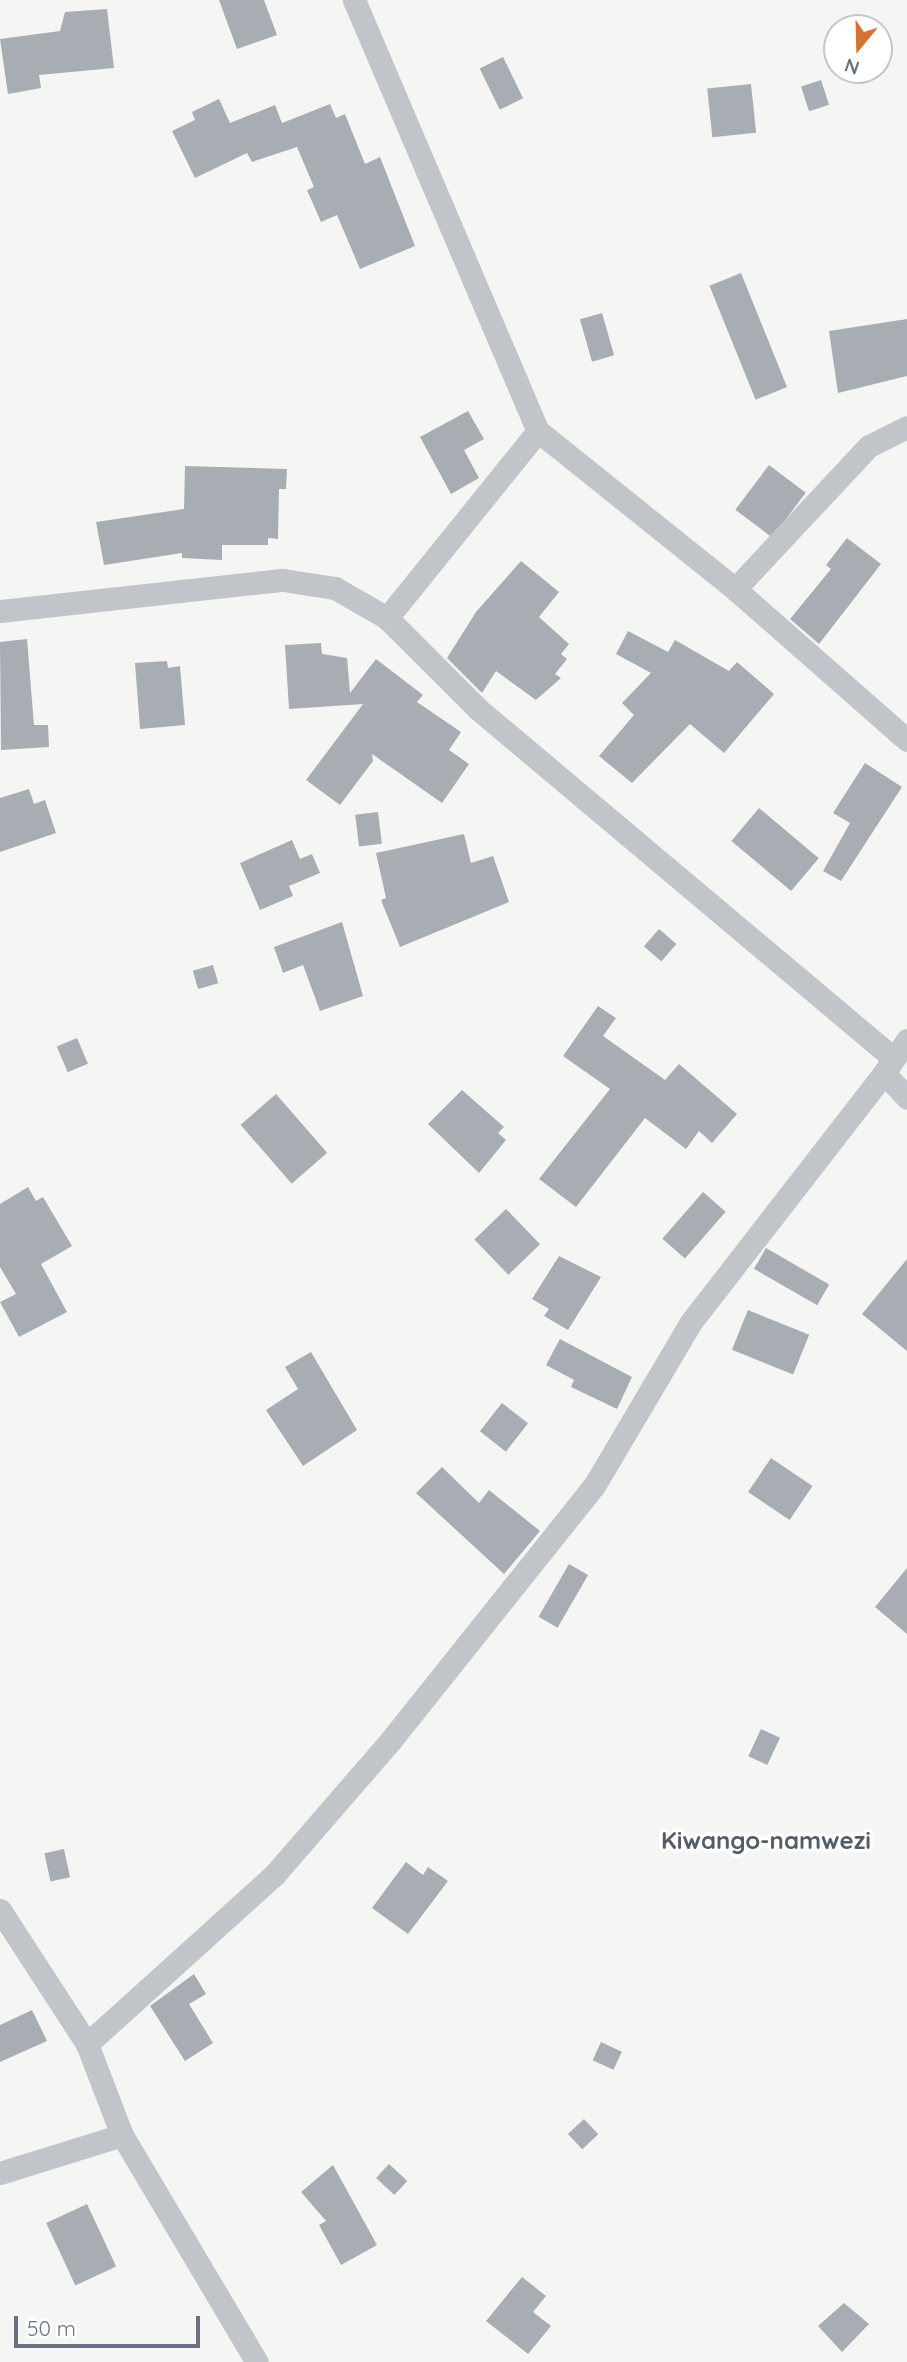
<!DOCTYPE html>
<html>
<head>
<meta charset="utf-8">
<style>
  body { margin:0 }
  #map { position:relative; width:907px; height:2362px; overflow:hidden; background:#f5f6f3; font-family:Quicksand,sans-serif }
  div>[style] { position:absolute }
  .building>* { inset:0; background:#a8adb4; transform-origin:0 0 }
  .minor>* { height:23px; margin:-11.5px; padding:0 11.5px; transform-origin:11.5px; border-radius:11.5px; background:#c1c4c8 }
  span { translate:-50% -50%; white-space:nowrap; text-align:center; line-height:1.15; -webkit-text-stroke:7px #fff; paint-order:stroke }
  .quarter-label { font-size:24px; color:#545c67; font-weight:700 }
  .north { position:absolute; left:823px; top:14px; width:70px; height:70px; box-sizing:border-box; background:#fff; border:2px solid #c2c6cd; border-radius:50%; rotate:199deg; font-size:19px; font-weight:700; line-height:28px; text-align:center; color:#677181 }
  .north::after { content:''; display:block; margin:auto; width:24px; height:32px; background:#d57333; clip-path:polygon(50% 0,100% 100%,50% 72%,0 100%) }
  .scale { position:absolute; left:14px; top:2316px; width:186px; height:32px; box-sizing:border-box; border:4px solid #677181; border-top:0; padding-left:9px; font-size:21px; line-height:24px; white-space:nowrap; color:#677181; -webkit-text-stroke:5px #fff; paint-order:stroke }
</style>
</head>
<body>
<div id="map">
  <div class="building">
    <div style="clip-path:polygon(219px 0,264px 0,277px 35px,237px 49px)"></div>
    <div style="clip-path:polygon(107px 9px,114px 68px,39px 75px,41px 88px,8px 94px,0 39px,60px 31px,65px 12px)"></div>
    <div style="left:503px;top:57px;width:46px;height:26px;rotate:64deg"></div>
    <div style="left:821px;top:80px;width:26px;height:21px;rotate:72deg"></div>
    <div style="left:751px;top:84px;width:49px;height:44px;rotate:84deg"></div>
    <div style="clip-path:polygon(219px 99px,230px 123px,275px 105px,282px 123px,330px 104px,336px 118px,345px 114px,365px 164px,380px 157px,415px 246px,360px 269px,337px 215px,321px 222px,307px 190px,314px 187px,297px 147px,252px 162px,247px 153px,195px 178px,172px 131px,195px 120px,192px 112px)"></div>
    <div style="left:741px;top:273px;width:123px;height:34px;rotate:68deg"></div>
    <div style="left:602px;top:313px;width:44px;height:23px;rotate:74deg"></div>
    <div style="clip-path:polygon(907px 319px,907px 376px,838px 393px,829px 331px)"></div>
    <div style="clip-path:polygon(468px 411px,484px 439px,464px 450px,479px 478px,451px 494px,420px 437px)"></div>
    <div style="left:769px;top:465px;width:46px;height:56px;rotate:37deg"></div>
    <div style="clip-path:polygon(185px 466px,287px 469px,286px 489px,279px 489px,278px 539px,268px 538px,268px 545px,222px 545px,222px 560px,182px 558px,182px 553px,104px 565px,96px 522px,184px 509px)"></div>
    <div style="clip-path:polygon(847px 538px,881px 564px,819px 644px,790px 619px,831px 569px,826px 565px)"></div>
    <div style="clip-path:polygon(521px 561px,559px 592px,539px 617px,569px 644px,561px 654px,567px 659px,555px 674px,561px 678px,536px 700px,496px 671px,482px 693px,447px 658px,476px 612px)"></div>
    <div style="clip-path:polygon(628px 631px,668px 652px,675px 640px,729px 671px,737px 662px,774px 694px,724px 753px,690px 724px,632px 783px,599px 756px,634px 715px,622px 703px,651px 673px,616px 654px)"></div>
    <div style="clip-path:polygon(27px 639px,34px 725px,48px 725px,49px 747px,1px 750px,0 642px)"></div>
    <div style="clip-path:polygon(321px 643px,322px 654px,347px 658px,350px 693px,376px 659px,423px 695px,417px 702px,461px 732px,449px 750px,469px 764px,442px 803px,372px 754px,373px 761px,340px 805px,306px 780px,363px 704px,289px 709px,285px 645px)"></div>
    <div style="clip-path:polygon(167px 661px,168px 668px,180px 666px,185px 725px,140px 729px,135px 663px)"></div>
    <div style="clip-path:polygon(865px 763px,902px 787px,841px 881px,823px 871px,850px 823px,833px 813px)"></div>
    <div style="clip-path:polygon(29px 789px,34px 804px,45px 800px,56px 833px,0 852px,0 798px)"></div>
    <div style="left:759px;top:808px;width:78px;height:43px;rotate:40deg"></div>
    <div style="left:378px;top:812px;width:32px;height:23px;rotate:83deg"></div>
    <div style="clip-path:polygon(464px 834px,471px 863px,493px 856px,509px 902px,400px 947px,381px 900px,386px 898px,376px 853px)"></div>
    <div style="clip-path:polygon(292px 840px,300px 859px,312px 854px,320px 873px,289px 886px,293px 896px,260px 910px,240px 863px)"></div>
    <div style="clip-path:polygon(342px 922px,363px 996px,320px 1011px,303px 965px,283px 973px,274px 947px)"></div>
    <div style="left:659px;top:929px;width:23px;height:23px;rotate:41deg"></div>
    <div style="left:213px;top:965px;width:19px;height:21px;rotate:74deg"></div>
    <div style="clip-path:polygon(598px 1006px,616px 1018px,603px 1036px,665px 1080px,679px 1064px,737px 1114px,712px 1143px,699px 1131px,686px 1149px,645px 1118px,576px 1207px,539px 1179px,610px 1089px,563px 1056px)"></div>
    <div style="left:77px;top:1038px;width:28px;height:22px;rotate:67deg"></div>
    <div style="clip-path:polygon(462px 1090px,504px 1127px,498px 1133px,506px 1140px,479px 1173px,428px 1124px)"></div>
    <div style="left:276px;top:1094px;width:78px;height:47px;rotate:49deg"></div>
    <div style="clip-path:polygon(28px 1187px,36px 1201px,43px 1197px,72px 1246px,41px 1264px,67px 1312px,19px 1337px,0 1302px,16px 1294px,0 1267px,0 1204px)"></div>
    <div style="left:703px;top:1192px;width:30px;height:62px;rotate:41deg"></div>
    <div style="left:506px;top:1209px;width:49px;height:44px;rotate:46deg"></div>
    <div style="left:766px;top:1248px;width:73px;height:24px;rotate:30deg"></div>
    <div style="clip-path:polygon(559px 1256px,601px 1277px,568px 1330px,544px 1316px,549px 1309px,532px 1299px)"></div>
    <div style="clip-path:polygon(907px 1259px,907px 1351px,862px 1314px)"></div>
    <div style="left:748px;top:1310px;width:66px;height:43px;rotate:22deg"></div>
    <div style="clip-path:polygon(560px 1339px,632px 1377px,617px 1409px,571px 1387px,574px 1380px,546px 1365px)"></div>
    <div style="clip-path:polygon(311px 1352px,357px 1430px,303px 1466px,266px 1410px,298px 1389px,285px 1367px)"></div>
    <div style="left:502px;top:1403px;width:33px;height:36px;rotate:38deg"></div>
    <div style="left:771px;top:1458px;width:50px;height:41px;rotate:34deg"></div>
    <div style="clip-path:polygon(442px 1467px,479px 1503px,489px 1490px,540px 1531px,504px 1574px,416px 1493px)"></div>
    <div style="left:569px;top:1564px;width:22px;height:61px;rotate:30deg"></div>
    <div style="clip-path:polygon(907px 1568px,907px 1634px,875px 1607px)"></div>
    <div style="left:761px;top:1729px;width:21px;height:30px;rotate:25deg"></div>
    <div style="left:64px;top:1849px;width:29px;height:20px;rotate:78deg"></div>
    <div style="clip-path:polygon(406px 1862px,423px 1875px,428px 1867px,448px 1881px,408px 1934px,372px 1908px)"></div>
    <div style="clip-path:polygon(194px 1974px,206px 1994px,189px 2004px,213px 2043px,185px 2061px,150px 2006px)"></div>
    <div style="clip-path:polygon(32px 2010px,47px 2041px,0 2062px,0 2025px)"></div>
    <div style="left:601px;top:2042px;width:23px;height:20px;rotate:25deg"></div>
    <div style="left:584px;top:2119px;width:21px;height:22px;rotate:47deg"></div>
    <div style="left:389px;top:2164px;width:25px;height:19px;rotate:43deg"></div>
    <div style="clip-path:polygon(333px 2165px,377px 2245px,341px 2265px,319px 2225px,326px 2221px,301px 2192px)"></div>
    <div style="left:87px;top:2204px;width:69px;height:45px;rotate:65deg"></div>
    <div style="clip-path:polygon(522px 2277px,546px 2296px,533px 2312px,551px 2326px,528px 2354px,486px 2321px)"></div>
    <div style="clip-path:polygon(844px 2303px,869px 2324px,842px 2352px,818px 2326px)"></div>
  </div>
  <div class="minor">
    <div style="left:354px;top:0;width:469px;rotate:66.9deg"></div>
    <div style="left:538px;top:431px;width:253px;rotate:38.7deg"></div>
    <div style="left:735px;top:589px;width:229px;rotate:41.3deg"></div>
    <div style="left:735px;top:589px;width:196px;rotate:-46.9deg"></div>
    <div style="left:869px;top:446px;width:42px;rotate:-26.6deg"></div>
    <div style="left:0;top:611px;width:285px;rotate:-6.3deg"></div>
    <div style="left:283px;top:580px;width:53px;rotate:8.7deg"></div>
    <div style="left:335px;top:588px;width:60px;rotate:30deg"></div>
    <div style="left:387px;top:618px;width:129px;rotate:45deg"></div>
    <div style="left:478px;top:709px;width:541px;rotate:40.05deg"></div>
    <div style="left:387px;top:618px;width:240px;rotate:-51.1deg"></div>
    <div style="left:907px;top:1040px;width:40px;rotate:124.9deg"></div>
    <div style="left:884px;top:1073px;width:34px;rotate:47deg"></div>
    <div style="left:0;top:1910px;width:160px;rotate:57deg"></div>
    <div style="left:87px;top:2044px;width:97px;rotate:69deg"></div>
    <div style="left:122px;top:2135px;width:264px;rotate:59.3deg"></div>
    <div style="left:87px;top:2044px;width:253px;rotate:-42.1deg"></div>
    <div style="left:275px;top:1874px;width:177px;rotate:-49.1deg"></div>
    <div style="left:391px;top:1740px;width:325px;rotate:-51.4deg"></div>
    <div style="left:594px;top:1486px;width:191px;rotate:-59.4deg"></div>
    <div style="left:691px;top:1322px;width:315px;rotate:-52.2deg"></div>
    <div style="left:0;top:2173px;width:128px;rotate:-17.3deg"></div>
  </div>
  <div class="quarter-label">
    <span style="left:766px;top:1841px">Kiwango-namwezi</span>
  </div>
  <div class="north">N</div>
  <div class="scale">50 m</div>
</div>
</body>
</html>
